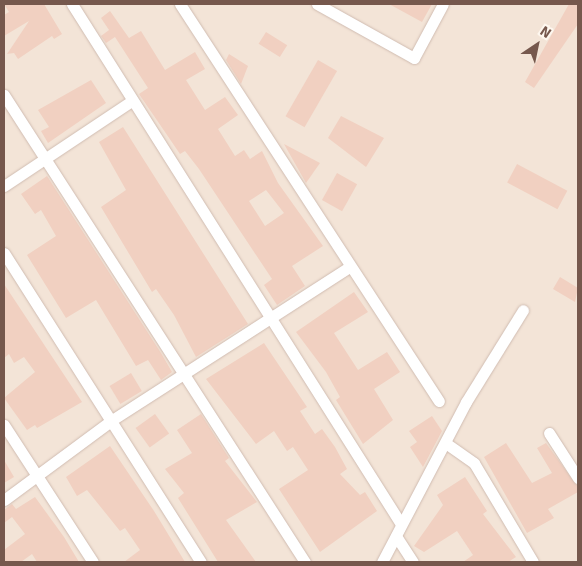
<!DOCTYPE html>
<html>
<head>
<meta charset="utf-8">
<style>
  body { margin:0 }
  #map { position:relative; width:582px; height:566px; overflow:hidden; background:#fcf3e9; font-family:Signika,sans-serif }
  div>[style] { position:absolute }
  .residential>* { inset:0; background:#f3e4d7; transform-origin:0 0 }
  .building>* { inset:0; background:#f1d0c1; transform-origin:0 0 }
  .roads { filter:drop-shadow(0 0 1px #d0bcb1) drop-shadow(0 0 1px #d0bcb1) }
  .street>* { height:11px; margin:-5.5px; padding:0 5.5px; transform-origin:5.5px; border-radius:5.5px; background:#fff }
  span { translate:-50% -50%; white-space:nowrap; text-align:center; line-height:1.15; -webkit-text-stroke:4px #fef7ef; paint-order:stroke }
  .frame { position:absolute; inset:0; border:5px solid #76584d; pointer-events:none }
  .north { position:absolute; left:512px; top:20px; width:50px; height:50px; -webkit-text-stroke:4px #fef7ef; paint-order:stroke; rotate:34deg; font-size:14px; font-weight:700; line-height:20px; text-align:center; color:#76584d }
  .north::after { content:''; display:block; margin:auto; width:18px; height:22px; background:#76584d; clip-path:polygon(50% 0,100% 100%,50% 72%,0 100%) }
</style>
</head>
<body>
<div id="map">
  <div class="residential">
    <div style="left:4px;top:4px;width:574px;height:558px"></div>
  </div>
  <div class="building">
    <div style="clip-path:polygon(4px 4px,44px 4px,62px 34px,54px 39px,52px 36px,18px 59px,14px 53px,7px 54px,29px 21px,4px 36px,4px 15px,9px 12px)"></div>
    <div style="clip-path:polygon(389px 4px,432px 4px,422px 22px)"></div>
    <div style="clip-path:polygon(569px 4px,578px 4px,578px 24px,534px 88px,525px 82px)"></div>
    <div style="clip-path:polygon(evenodd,110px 11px,129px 38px,141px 31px,165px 70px,195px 52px,205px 69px,186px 80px,205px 110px,225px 97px,238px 115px,218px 129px,235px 156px,244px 150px,250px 159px,262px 151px,278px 183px,323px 246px,292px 266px,305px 286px,277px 305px,264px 285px,272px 279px,199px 169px,185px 151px,180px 154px,139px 94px,148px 88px,115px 37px,106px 43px,101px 36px,109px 30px,101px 18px,110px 11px,266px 190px,284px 213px,265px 226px,249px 201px,266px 190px)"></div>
    <div style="left:266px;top:32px;width:25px;height:14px;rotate:32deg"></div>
    <div style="clip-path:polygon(229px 54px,248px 66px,241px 84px,226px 60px)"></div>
    <div style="left:318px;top:60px;width:22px;height:65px;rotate:30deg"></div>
    <div style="clip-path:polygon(91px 80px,106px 103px,48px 143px,41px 131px,49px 127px,38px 110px)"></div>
    <div style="clip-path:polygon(341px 116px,384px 138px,366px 167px,328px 138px)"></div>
    <div style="clip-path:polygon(123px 127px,248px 324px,196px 357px,174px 315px,156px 289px,152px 292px,101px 207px,126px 190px,99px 142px)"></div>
    <div style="clip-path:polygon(284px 144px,320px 163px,306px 183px)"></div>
    <div style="left:517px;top:164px;width:57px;height:21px;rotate:28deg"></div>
    <div style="left:337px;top:173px;width:23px;height:31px;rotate:29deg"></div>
    <div style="clip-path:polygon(47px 176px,161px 353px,172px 372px,161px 380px,148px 360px,136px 366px,96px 300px,66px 318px,27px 255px,56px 236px,41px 210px,35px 214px,21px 194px)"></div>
    <div style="clip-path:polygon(560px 277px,578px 288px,575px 302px,553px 289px)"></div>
    <div style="clip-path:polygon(4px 284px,82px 402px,37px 428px,35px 425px,27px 430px,4px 398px,35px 372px,24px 357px,14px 363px,9px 354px,4px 358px)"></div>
    <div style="clip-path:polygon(354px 292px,368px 312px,334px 333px,358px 370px,387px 352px,400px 372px,374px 389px,393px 420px,363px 444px,336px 400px,340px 397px,326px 372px,296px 332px)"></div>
    <div style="clip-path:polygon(264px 343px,307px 407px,300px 411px,315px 434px,322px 429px,335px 447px,347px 469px,340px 474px,360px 495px,365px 492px,377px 511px,320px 552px,279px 489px,308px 470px,293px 447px,287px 451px,274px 431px,256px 444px,206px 379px)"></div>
    <div style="left:131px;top:373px;width:21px;height:25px;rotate:59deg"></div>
    <div style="left:155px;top:414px;width:24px;height:24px;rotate:54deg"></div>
    <div style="clip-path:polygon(201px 414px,229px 458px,225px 461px,257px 502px,226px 520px,256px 562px,218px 562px,178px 498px,184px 493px,165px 469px,192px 453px,177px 430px)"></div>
    <div style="clip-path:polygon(432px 416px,442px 431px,423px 467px,410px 447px,417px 442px,409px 431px)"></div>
    <div style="clip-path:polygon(506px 443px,532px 483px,552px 473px,537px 448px,546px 443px,578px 487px,578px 492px,548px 509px,554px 518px,527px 533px,484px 457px)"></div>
    <div style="clip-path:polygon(110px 446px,154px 511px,185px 562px,124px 562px,140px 550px,125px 528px,120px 531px,87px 490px,77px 496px,66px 477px)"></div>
    <div style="clip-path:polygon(4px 460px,14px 477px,4px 483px)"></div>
    <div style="clip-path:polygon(465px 477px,487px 511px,483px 514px,516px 557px,508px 562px,463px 562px,473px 555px,457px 531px,424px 552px,414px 546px,443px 505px,437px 495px)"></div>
    <div style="clip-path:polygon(35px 497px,64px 537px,79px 562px,37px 562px,32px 554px,21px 562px,4px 562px,4px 550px,25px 534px,12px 517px,4px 523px,4px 510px,12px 504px,16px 509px)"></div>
  </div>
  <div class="roads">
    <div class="street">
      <div style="left:72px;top:4px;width:615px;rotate:57.68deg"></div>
      <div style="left:180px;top:4px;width:474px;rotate:56.9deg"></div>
      <div style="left:317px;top:4px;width:111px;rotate:29.1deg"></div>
      <div style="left:414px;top:58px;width:61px;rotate:-61.8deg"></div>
      <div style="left:4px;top:95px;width:556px;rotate:57.2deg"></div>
      <div style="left:4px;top:186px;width:151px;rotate:-33.7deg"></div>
      <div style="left:4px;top:253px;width:366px;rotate:57.5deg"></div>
      <div style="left:4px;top:425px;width:163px;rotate:57deg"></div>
      <div style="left:549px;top:433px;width:54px;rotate:57.2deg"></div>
      <div style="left:447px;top:444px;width:33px;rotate:35deg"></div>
      <div style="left:474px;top:463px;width:115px;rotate:59.2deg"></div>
      <div style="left:4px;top:500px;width:134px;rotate:-36.5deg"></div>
      <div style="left:112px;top:420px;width:282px;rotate:-32.8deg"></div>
      <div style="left:396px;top:536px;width:31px;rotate:57deg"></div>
      <div style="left:382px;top:562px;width:181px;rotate:-62.3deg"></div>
      <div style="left:466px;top:402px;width:108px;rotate:-58.2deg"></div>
    </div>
  </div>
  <div class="frame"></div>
  <div class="north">N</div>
</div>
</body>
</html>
